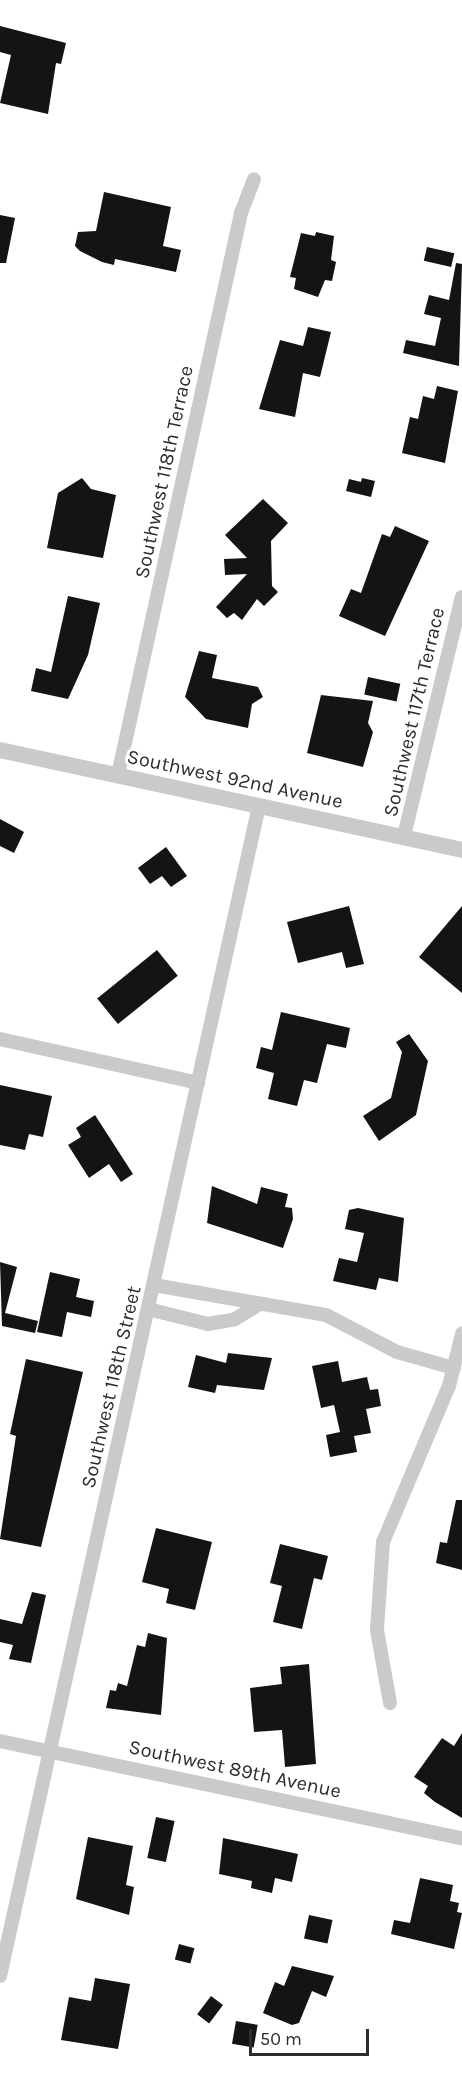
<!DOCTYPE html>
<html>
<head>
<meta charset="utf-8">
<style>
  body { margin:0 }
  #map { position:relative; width:462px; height:2074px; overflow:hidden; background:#fff; font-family:Karla,sans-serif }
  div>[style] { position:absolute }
  .building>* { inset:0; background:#141414; transform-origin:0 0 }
  .minor>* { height:14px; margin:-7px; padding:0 7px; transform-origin:7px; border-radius:7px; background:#cacaca }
  .tertiary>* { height:16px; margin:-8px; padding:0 8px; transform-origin:8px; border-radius:8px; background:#cacaca }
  span { translate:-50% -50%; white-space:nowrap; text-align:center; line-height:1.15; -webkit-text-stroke:6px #fff; paint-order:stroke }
  .street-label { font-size:20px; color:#2d2d2d }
  .scale { position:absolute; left:249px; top:2029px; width:120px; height:27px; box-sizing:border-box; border:3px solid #2d2d2d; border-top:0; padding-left:8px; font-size:18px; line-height:21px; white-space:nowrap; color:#2d2d2d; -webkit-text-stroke:4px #fff; paint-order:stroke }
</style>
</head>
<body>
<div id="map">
  <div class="building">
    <div style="clip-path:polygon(0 26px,66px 43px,61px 64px,56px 63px,48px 114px,0 103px,11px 55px,0 52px)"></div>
    <div style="clip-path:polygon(104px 192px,171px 207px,163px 246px,181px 250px,176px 272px,115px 259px,114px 265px,102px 262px,80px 251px,75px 246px,78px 232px,96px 231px)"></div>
    <div style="clip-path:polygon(0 215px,15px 218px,6px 263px,0 263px)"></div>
    <div style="clip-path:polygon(316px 232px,334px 236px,331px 260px,336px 262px,332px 281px,325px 280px,318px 297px,294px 289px,296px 278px,290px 277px,301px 233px,315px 236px)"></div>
    <div style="left:427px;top:247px;width:28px;height:14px;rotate:13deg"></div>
    <div style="clip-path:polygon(456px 263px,462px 264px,459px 366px,403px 353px,406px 340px,435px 346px,441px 318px,424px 314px,429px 295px,449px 300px)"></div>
    <div style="clip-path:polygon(308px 327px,331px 332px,320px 377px,303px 373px,295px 417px,259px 409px,280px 340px,303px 346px)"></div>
    <div style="clip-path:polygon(437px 386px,458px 391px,445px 463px,402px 453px,410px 417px,418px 419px,423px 396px,434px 399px)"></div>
    <div style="clip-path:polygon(82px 478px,91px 489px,116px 495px,103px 558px,47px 548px,58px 493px)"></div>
    <div style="clip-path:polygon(362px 478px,375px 481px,371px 497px,346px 491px,349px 479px,361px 482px)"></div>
    <div style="clip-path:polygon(263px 499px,288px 523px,271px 541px,272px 586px,278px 592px,264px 606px,257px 599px,242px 620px,234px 613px,227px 618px,216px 607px,247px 574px,225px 575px,224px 559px,247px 558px,225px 535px)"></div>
    <div style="clip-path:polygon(395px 526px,429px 541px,385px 636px,339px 616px,351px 589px,361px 593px,382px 534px,390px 537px)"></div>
    <div style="clip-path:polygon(68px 596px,100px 603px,88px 655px,68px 699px,31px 691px,36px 668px,51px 672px)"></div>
    <div style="clip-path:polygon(199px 651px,217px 655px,212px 678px,258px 687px,263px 697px,252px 704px,248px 728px,206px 719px,185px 697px)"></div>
    <div style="left:368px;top:677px;width:33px;height:18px;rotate:12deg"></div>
    <div style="clip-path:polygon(321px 695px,373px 701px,368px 723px,373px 732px,363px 767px,307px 753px)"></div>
    <div style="clip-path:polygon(0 819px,24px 832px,14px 853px,0 846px)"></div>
    <div style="clip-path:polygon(166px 847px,187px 876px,171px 887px,162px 876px,150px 884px,138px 868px)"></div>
    <div style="clip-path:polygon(349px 906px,364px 964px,346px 968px,342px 952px,298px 963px,287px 922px)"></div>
    <div style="clip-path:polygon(462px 906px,462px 993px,419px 957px)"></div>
    <div style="left:157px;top:950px;width:33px;height:77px;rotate:51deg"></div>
    <div style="clip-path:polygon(281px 1012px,350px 1028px,346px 1048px,327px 1044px,317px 1083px,304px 1080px,297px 1106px,268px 1099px,274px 1073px,256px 1068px,261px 1047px,272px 1050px)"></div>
    <div style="clip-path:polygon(409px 1034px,428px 1061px,416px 1115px,379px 1141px,363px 1116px,391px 1098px,402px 1052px,396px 1042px)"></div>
    <div style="clip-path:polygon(0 1085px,52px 1096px,43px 1137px,29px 1134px,25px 1150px,0 1145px)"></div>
    <div style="clip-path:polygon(95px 1115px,133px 1174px,121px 1182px,109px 1164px,89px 1178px,68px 1145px,81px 1137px,76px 1128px)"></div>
    <div style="clip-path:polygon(212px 1186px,257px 1204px,261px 1187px,288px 1194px,285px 1207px,292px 1208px,293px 1219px,283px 1248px,207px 1223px)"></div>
    <div style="clip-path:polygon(358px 1208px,404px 1218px,398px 1282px,379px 1278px,376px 1290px,333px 1281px,339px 1258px,357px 1262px,364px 1233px,345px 1229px,349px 1210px)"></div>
    <div style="clip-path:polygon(0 1262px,17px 1267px,5px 1313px,38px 1321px,35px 1333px,2px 1326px)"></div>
    <div style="clip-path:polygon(50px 1272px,80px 1279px,76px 1297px,94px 1301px,91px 1317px,67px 1312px,62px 1337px,37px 1332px)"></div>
    <div style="clip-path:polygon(228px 1353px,272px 1358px,264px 1390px,217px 1385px,215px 1393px,188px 1387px,196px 1355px,226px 1363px)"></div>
    <div style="clip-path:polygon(26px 1359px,83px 1372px,41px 1547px,0 1539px,16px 1436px,10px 1434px)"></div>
    <div style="clip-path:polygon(338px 1361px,342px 1382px,367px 1377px,370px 1390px,378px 1389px,381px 1406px,366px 1409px,371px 1433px,354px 1436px,357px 1452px,330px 1457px,326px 1435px,340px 1432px,334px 1405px,321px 1408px,312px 1366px)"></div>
    <div style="clip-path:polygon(456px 1500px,462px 1500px,462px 1570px,436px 1563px,440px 1542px,447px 1543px)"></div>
    <div style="clip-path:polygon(156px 1528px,212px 1542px,195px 1610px,166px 1603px,169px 1589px,142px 1582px)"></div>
    <div style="clip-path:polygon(280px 1544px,328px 1556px,322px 1580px,314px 1578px,302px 1629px,273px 1622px,282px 1586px,270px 1583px)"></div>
    <div style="clip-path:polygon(32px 1592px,46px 1595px,31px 1663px,9px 1659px,13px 1645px,0 1642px,0 1619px,22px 1624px)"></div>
    <div style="clip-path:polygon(148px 1633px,167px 1638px,161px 1715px,106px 1708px,110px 1690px,116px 1691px,118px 1683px,127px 1686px,137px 1645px,145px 1647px)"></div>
    <div style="clip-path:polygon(309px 1664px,316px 1764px,285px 1767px,282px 1730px,254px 1732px,250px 1688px,282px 1684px,280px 1667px)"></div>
    <div style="clip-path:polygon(462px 1733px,462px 1818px,435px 1802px,424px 1793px,428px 1786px,414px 1777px,442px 1738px,454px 1746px)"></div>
    <div style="left:156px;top:1817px;width:19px;height:42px;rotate:12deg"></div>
    <div style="clip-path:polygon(88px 1837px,133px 1846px,126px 1885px,134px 1887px,129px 1915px,76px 1899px)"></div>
    <div style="clip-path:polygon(223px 1838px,298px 1854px,292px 1882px,275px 1878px,272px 1893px,251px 1888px,252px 1881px,219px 1874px)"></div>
    <div style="clip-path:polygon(420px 1878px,453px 1885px,450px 1901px,459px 1903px,457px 1912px,462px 1913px,454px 1949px,391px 1934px,394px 1920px,410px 1923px)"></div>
    <div style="left:309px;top:1915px;width:24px;height:24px;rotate:12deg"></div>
    <div style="left:179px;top:1944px;width:16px;height:16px;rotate:15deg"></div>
    <div style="clip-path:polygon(292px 1966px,334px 1976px,326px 1997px,312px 1991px,299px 2023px,292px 2025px,263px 2013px,275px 1982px,284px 1986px)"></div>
    <div style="clip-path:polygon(95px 1978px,130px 1984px,118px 2049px,61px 2040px,69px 1997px,91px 2001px)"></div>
    <div style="left:211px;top:1996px;width:15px;height:23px;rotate:37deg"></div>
    <div style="left:236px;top:2021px;width:22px;height:23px;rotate:10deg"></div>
  </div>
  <div class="minor">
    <div style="left:118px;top:775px;width:575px;rotate:-77.65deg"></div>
    <div style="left:241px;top:213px;width:36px;rotate:-69deg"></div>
    <div style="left:404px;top:836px;width:246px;rotate:-76.4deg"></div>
    <div style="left:0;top:1039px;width:203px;rotate:12.5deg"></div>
    <div style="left:154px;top:1285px;width:175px;rotate:9.9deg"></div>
    <div style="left:326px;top:1315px;width:80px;rotate:27.5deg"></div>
    <div style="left:397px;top:1352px;width:59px;rotate:15.7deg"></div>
    <div style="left:148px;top:1309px;width:62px;rotate:14deg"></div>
    <div style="left:208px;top:1324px;width:27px;rotate:-10deg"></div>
    <div style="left:235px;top:1319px;width:26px;rotate:-31deg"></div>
    <div style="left:390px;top:1703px;width:74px;rotate:-100.1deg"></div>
    <div style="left:377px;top:1630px;width:88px;rotate:-86.1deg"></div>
    <div style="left:383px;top:1542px;width:169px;rotate:-67.1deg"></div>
    <div style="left:449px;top:1386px;width:54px;rotate:-76deg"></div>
    <div style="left:0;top:1741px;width:472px;rotate:11.9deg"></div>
    <div style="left:0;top:1976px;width:1198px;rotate:-77.52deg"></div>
  </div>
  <div class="tertiary">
    <div style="left:0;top:750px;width:473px;rotate:12.2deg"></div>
  </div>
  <div class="street-label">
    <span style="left:164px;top:472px;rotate:-78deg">Southwest 118th Terrace</span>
    <span style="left:414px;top:712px;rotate:-77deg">Southwest 117th Terrace</span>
    <span style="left:235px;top:779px;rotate:12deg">Southwest 92nd Avenue</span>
    <span style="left:111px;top:1387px;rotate:-77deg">Southwest 118th Street</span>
    <span style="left:235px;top:1769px;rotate:12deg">Southwest 89th Avenue</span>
  </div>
  <div class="scale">50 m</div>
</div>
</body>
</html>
